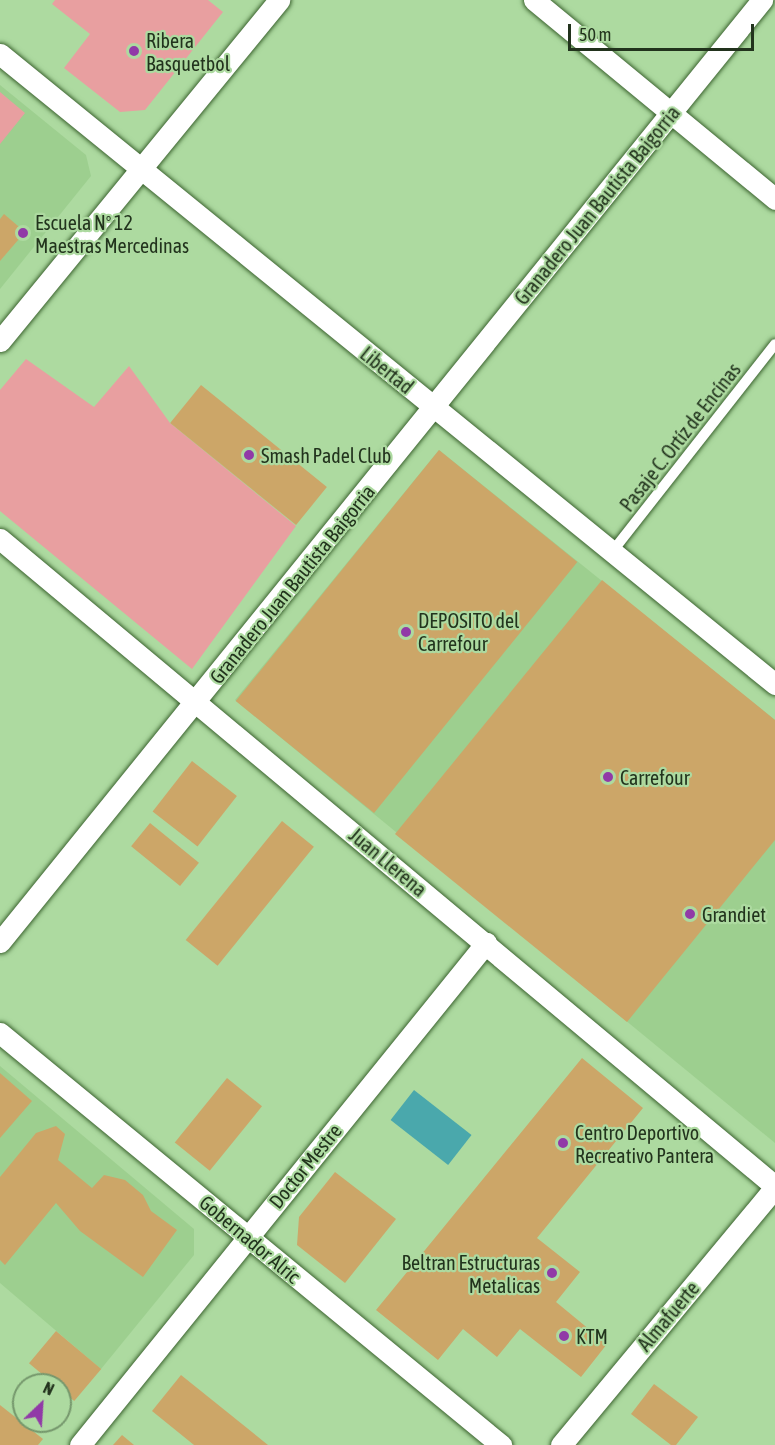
<!DOCTYPE html>
<html>
<head>
<meta charset="utf-8">
<style>
  body { margin:0 }
  #map { position:relative; width:775px; height:1445px; overflow:hidden; background:#addaa0; font-family:"Asap Condensed",sans-serif }
  div>[style] { position:absolute }
  .built>* { inset:0; background:#9dcf8f }
  .green>* { inset:0; background:#e89fa0 }
  .water>* { inset:0; background:#4aa8ac; transform-origin:0 0 }
  .building>* { inset:0; background:#cca668; transform-origin:0 0 }
  .roads { filter:drop-shadow(0 0 2px #3c6430) drop-shadow(0 0 2px #3c6430) }
  .service>* { height:10px; margin:-5px; padding:0 5px; transform-origin:5px; border-radius:5px; background:#fff }
  .minor>* { height:21px; margin:-10.5px; padding:0 10.5px; transform-origin:10.5px; border-radius:10.5px; background:#fff }
  .dots>* { width:16px; height:16px; translate:-50% -50%; box-sizing:border-box; border:3px solid #addaa0; border-radius:50% }
  span { translate:-50% -50%; white-space:nowrap; text-align:center; line-height:1.15; -webkit-text-stroke:4.5px #addaa0; paint-order:stroke }
  .poi-label { font-size:20px; color:#22331d }
  .left { translate:0 -50%; text-align:left }
  .right { translate:-100% -50%; text-align:right }
  .street-label { font-size:20px; color:#22331d }
  .north { position:absolute; left:12px; top:1373px; width:60px; height:60px; box-sizing:border-box; background:#addaa0; border:2px solid #75976c; border-radius:50%; rotate:25deg; font-size:16px; font-weight:700; line-height:24px; text-align:center; color:#22331d }
  .north::after { content:''; display:block; margin:auto; width:21px; height:27px; background:#913aa7; clip-path:polygon(50% 0,100% 100%,50% 72%,0 100%) }
  .scale { position:absolute; left:568px; top:24px; width:186px; height:27px; box-sizing:border-box; border:3px solid #22331d; border-top:0; padding-left:8px; font-size:18px; line-height:21px; white-space:nowrap; color:#22331d; -webkit-text-stroke:4px #addaa0; paint-order:stroke }
</style>
</head>
<body>
<div id="map">
  <div class="built">
    <div style="clip-path:polygon(0 85px,86px 155px,91px 176px,0 289px)"></div>
    <div style="clip-path:polygon(439px 450px,775px 720px,775px 1143px,235px 700px)"></div>
    <div style="clip-path:polygon(0 1066px,194px 1229px,194px 1255px,101px 1369px,0 1283px)"></div>
  </div>
  <div class="green">
    <div style="clip-path:polygon(55px 0,208px 0,223px 12px,145px 110px,120px 112px,64px 68px,90px 34px,52px 4px)"></div>
    <div style="clip-path:polygon(0 92px,25px 113px,0 144px)"></div>
    <div style="clip-path:polygon(26px 359px,94px 407px,129px 366px,170px 423px,296px 526px,192px 669px,0 511px,0 390px)"></div>
  </div>
  <div class="water">
    <div style="left:414px;top:1090px;width:73px;height:38px;rotate:38deg"></div>
  </div>
  <div class="building">
    <div style="clip-path:polygon(4px 214px,25px 232px,0 261px,0 219px)"></div>
    <div style="left:201px;top:385px;width:162px;height:49px;rotate:39deg"></div>
    <div style="left:439px;top:450px;width:178px;height:323px;rotate:39deg"></div>
    <div style="clip-path:polygon(602px 580px,775px 720px,775px 840px,627px 1022px,395px 834px)"></div>
    <div style="left:192px;top:761px;width:57px;height:64px;rotate:38deg"></div>
    <div style="left:282px;top:821px;width:41px;height:153px;rotate:39deg"></div>
    <div style="left:150px;top:823px;width:63px;height:30px;rotate:39deg"></div>
    <div style="clip-path:polygon(582px 1058px,643px 1108px,537px 1238px,580px 1272px,556px 1302px,607px 1344px,581px 1377px,520px 1329px,497px 1357px,463px 1329px,438px 1360px,376px 1310px)"></div>
    <div style="clip-path:polygon(0 1073px,32px 1101px,0 1138px)"></div>
    <div style="left:227px;top:1078px;width:45px;height:83px;rotate:39deg"></div>
    <div style="clip-path:polygon(56px 1126px,65px 1134px,58px 1160px,92px 1188px,104px 1175px,125px 1180px,143px 1195px,151px 1211px,177px 1230px,143px 1277px,80px 1231px,56px 1203px,5px 1265px,0 1260px,0 1177px,36px 1133px)"></div>
    <div style="clip-path:polygon(335px 1172px,396px 1219px,345px 1283px,297px 1245px,299px 1217px)"></div>
    <div style="left:56px;top:1331px;width:59px;height:42px;rotate:40deg"></div>
    <div style="clip-path:polygon(181px 1375px,268px 1445px,194px 1445px,152px 1411px)"></div>
    <div style="clip-path:polygon(654px 1384px,698px 1417px,676px 1445px,671px 1445px,631px 1414px)"></div>
    <div style="clip-path:polygon(0 1405px,43px 1439px,38px 1445px,0 1445px)"></div>
    <div style="clip-path:polygon(122px 1435px,134px 1445px,113px 1445px)"></div>
  </div>
  <div class="roads">
    <div class="service">
      <div style="left:612px;top:552px;width:264px;rotate:-51.9deg"></div>
    </div>
    <div class="minor">
      <div style="left:534px;top:0;width:313px;rotate:39.5deg"></div>
      <div style="left:0;top:54px;width:999px;rotate:39.11deg"></div>
      <div style="left:0;top:341px;width:441px;rotate:-50.7deg"></div>
      <div style="left:0;top:539px;width:1010px;rotate:39.86deg"></div>
      <div style="left:0;top:942px;width:1212px;rotate:-51.03deg"></div>
      <div style="left:0;top:1033px;width:649px;rotate:39.43deg"></div>
      <div style="left:80px;top:1445px;width:646px;rotate:-51.04deg"></div>
      <div style="left:561px;top:1445px;width:335px;rotate:-50.3deg"></div>
    </div>
  </div>
  <div class="dots">
    <div style="left:134px;top:51px;background:#913aa7"></div>
    <div style="left:23px;top:233px;background:#913aa7"></div>
    <div style="left:249px;top:455px;background:#913aa7"></div>
    <div style="left:406px;top:632px;background:#913aa7"></div>
    <div style="left:608px;top:777px;background:#913aa7"></div>
    <div style="left:690px;top:914px;background:#913aa7"></div>
    <div style="left:563px;top:1143px;background:#913aa7"></div>
    <div style="left:552px;top:1273px;background:#913aa7"></div>
    <div style="left:564px;top:1336px;background:#913aa7"></div>
  </div>
  <div class="poi-label">
    <span class="left" style="left:146px;top:52px">Ribera<br>Basquetbol</span>
    <span class="left" style="left:35px;top:234px">Escuela Nº 12<br>Maestras Mercedinas</span>
    <span class="left" style="left:261px;top:455px">Smash Padel Club</span>
    <span class="left" style="left:418px;top:632px">DEPOSITO del<br>Carrefour</span>
    <span class="left" style="left:620px;top:777px">Carrefour</span>
    <span class="left" style="left:702px;top:914px">Grandiet</span>
    <span class="left" style="left:575px;top:1144px">Centro Deportivo<br>Recreativo Pantera</span>
    <span class="right" style="left:540px;top:1274px">Beltran Estructuras<br>Metalicas</span>
    <span class="left" style="left:576px;top:1336px">KTM</span>
  </div>
  <div class="street-label">
    <span style="left:597px;top:205px;rotate:-51deg">Granadero Juan Bautista Baigorria</span>
    <span style="left:387px;top:370px;rotate:39deg">Libertad</span>
    <span style="left:680px;top:437px;rotate:-52deg">Pasaje C. Ortíz de Encínas</span>
    <span style="left:292px;top:584px;rotate:-51deg">Granadero Juan Bautista Baigorria</span>
    <span style="left:388px;top:862px;rotate:40deg">Juan Llerena</span>
    <span style="left:305px;top:1166px;rotate:-51deg">Doctor Mestre</span>
    <span style="left:250px;top:1239px;rotate:40deg">Gobernador Alric</span>
    <span style="left:668px;top:1316px;rotate:-50deg">Almafuerte</span>
  </div>
  <div class="north">N</div>
  <div class="scale">50 m</div>
</div>
</body>
</html>
